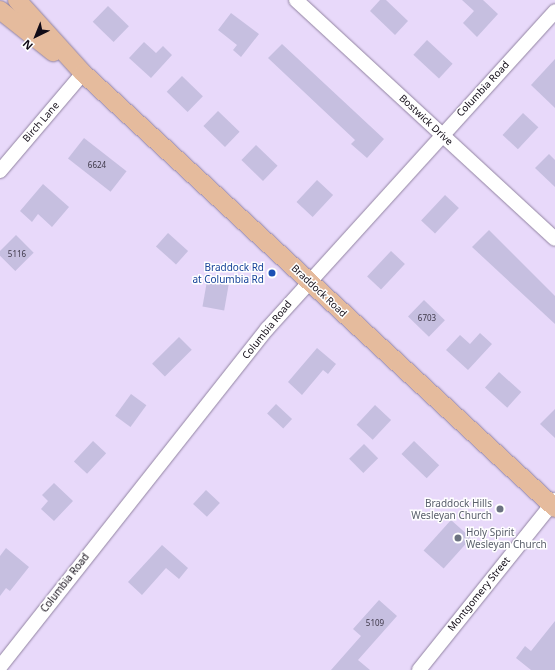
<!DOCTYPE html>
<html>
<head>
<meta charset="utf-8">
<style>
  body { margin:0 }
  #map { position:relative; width:555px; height:670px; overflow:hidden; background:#e8d9fa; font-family:"Noto Sans",sans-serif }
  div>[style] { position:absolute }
  .building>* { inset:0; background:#c6bfe0; transform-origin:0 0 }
  .roads { filter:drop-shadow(0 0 1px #9183a1) drop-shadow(0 0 1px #9183a1) }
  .minor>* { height:14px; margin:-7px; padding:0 7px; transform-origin:7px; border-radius:7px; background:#fff }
  .major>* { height:18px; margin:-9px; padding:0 9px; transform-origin:9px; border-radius:9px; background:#e5bb9d }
  .dots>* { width:11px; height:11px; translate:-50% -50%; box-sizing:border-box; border:2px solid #fff; border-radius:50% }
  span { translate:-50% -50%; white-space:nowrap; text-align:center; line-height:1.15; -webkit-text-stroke:3px #fff; paint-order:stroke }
  .number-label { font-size:8px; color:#3e3848 }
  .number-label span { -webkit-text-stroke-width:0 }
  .street-label { font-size:10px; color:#110b16 }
  .transit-label { font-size:10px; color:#164399 }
  .right { translate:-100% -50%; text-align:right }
  .worship-label { font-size:10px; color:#5b616d }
  .left { translate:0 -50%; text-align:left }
  .north { position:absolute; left:16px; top:16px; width:40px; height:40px; -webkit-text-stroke:3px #fff; paint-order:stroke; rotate:223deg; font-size:11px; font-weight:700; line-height:16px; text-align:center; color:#110b16 }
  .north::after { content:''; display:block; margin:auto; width:14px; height:18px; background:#110b16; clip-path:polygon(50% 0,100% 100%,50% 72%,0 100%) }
</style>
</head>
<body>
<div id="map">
  <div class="building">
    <div style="clip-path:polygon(380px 0,386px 0,408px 21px,395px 35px,370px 11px)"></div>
    <div style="clip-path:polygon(462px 0,483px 0,498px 14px,477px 37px,463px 23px,474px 11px)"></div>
    <div style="left:108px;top:6px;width:29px;height:22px;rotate:44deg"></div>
    <div style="clip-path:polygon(231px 13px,259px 34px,241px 57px,233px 50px,237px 45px,218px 30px)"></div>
    <div style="left:427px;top:40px;width:35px;height:20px;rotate:43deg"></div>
    <div style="clip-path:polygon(144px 42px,156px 53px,163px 46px,172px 55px,151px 78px,129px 58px)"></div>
    <div style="clip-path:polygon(282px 44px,384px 139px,367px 158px,351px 144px,355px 140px,268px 58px)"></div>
    <div style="clip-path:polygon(555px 59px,555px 108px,531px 85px)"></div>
    <div style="left:182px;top:76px;width:29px;height:22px;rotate:44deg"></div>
    <div style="left:218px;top:111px;width:30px;height:21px;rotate:44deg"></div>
    <div style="left:523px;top:113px;width:21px;height:30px;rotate:43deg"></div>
    <div style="left:84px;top:138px;width:54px;height:26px;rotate:38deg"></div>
    <div style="left:256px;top:145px;width:30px;height:21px;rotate:44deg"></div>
    <div style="clip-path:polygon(549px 154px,555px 160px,555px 187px,535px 168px)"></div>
    <div style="left:317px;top:180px;width:22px;height:30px;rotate:43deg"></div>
    <div style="clip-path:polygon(43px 184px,69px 207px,52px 227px,38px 214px,32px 222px,20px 211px)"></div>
    <div style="left:445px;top:195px;width:19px;height:35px;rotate:43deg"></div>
    <div style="clip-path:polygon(489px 230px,555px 296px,555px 324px,472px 247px)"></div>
    <div style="left:168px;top:233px;width:27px;height:18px;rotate:42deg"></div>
    <div style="left:16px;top:235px;width:25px;height:26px;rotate:45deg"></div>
    <div style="left:391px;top:251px;width:19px;height:35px;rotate:43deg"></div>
    <div style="left:207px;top:281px;width:22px;height:26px;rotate:10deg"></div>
    <div style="left:424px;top:300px;width:29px;height:23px;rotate:44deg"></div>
    <div style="clip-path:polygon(480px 333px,492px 344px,468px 370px,446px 350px,460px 335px,470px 344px)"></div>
    <div style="left:179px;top:337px;width:18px;height:38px;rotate:45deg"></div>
    <div style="clip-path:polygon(317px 348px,336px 364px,328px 374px,323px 370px,302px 395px,288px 382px)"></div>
    <div style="left:499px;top:372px;width:30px;height:21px;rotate:42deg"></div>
    <div style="left:131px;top:394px;width:19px;height:27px;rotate:36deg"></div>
    <div style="left:276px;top:404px;width:22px;height:13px;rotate:43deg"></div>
    <div style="left:375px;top:405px;width:22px;height:27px;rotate:43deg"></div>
    <div style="clip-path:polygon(555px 409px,555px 438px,540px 424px)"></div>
    <div style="left:93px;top:441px;width:18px;height:28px;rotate:43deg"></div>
    <div style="left:414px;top:441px;width:35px;height:18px;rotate:44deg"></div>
    <div style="left:364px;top:444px;width:20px;height:21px;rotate:45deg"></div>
    <div style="clip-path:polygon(54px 483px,73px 501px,54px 521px,41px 509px,48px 501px,42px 495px)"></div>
    <div style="left:206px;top:490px;width:19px;height:19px;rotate:43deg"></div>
    <div style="left:451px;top:520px;width:27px;height:41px;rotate:42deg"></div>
    <div style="clip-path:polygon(162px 545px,188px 568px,179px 579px,166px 568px,142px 595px,128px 582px)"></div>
    <div style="clip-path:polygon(6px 548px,29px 567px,10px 591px,6px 588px,0 596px,0 556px)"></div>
    <div style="clip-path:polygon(379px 600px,397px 616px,358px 660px,370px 670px,331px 670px,361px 636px,353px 629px)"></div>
    <div style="clip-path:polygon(555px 621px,555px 670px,531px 670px,516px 658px,525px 646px,531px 651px)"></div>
  </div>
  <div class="roads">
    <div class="minor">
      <div style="left:296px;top:0;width:352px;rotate:42.7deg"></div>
      <div style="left:0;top:171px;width:128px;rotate:-49.7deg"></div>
      <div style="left:0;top:667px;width:431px;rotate:-51.7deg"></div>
      <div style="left:267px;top:329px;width:429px;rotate:-47.8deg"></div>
      <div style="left:419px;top:670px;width:218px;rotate:-51.3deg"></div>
    </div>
    <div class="major">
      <div style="left:17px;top:0;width:98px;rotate:47.9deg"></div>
      <div style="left:83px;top:73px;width:642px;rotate:42.66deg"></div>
      <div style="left:0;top:10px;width:68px;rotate:38.4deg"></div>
    </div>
  </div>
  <div class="dots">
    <div style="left:272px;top:273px;background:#1a4fb4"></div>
    <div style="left:500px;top:509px;background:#6b7280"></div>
    <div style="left:458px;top:538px;background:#6b7280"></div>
  </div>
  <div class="number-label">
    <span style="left:97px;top:165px">6624</span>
    <span style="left:17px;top:254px">5116</span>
    <span style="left:427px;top:318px">6703</span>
    <span style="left:375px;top:623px">5109</span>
  </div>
  <div class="street-label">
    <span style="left:483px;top:89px;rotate:-47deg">Columbia Road</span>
    <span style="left:426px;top:120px;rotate:43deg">Bostwick Drive</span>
    <span style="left:41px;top:122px;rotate:-49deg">Birch Lane</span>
    <span style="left:319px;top:291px;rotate:43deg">Braddock Road</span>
    <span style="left:267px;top:330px;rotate:-51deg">Columbia Road</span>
    <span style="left:65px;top:583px;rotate:-52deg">Columbia Road</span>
    <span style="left:479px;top:594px;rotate:-51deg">Montgomery Street</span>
  </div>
  <div class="transit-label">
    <span class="right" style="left:264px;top:273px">Braddock Rd<br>at Columbia Rd</span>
  </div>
  <div class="worship-label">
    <span class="right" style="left:492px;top:509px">Braddock Hills<br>Wesleyan Church</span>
    <span class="left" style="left:466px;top:538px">Holy Spirit<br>Wesleyan Church</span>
  </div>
  <div class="north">N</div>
</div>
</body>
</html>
